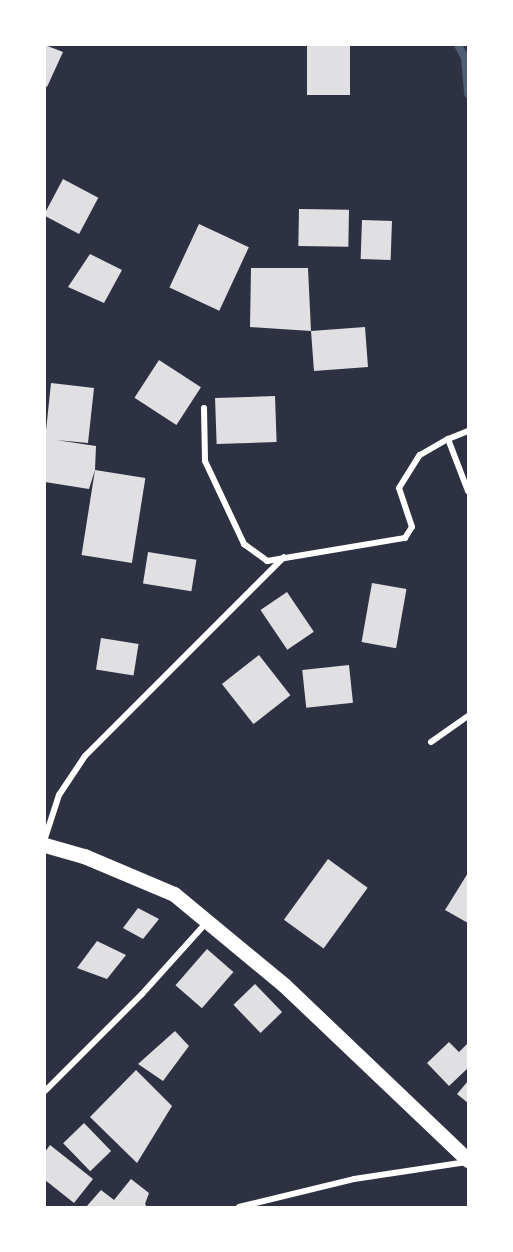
<!DOCTYPE html>
<html>
<head>
<meta charset="utf-8">
<style>
  body { margin:0 }
  #map { position:relative; width:513px; height:1252px; overflow:hidden; background:#2d3142; font-family:"Archivo Narrow",sans-serif }
  div>[style] { position:absolute }
  .stream>* { height:8px; margin:-4px; padding:0 4px; transform-origin:4px; border-radius:4px; background:#4f5d75 }
  .building>* { inset:0; background:#e0e0e3; transform-origin:0 0 }
  .minor>* { height:6px; margin:-3px; padding:0 3px; transform-origin:3px; border-radius:3px; background:#fff }
  .primary>* { height:15px; margin:-7.5px; padding:0 7.5px; transform-origin:7.5px; border-radius:7.5px; background:#fff }
  span { translate:-50% -50%; white-space:nowrap; text-align:center; line-height:1.15; -webkit-text-stroke:6px #fff; paint-order:stroke }
  .frame { position:absolute; inset:0; border:46px solid #fff; pointer-events:none }
</style>
</head>
<body>
<div id="map">
  <div class="stream">
    <div style="left:458px;top:45px;width:15px;rotate:62deg"></div>
    <div style="left:465px;top:58px;width:36px;rotate:85deg"></div>
  </div>
  <div class="building">
    <div style="clip-path:polygon(45px 45px,63px 52px,47px 87px,45px 86px)"></div>
    <div style="left:307px;top:45px;width:43px;height:50px"></div>
    <div style="left:63px;top:179px;width:40px;height:41px;rotate:28deg"></div>
    <div style="left:299px;top:209px;width:50px;height:37px;rotate:1deg"></div>
    <div style="left:362px;top:220px;width:30px;height:39px;rotate:2deg"></div>
    <div style="left:199px;top:224px;width:55px;height:70px;rotate:25deg"></div>
    <div style="clip-path:polygon(90px 254px,122px 270px,104px 303px,68px 287px)"></div>
    <div style="clip-path:polygon(251px 268px,308px 268px,311px 331px,365px 327px,368px 367px,314px 371px,311px 331px,250px 327px)"></div>
    <div style="left:159px;top:360px;width:50px;height:45px;rotate:33deg"></div>
    <div style="clip-path:polygon(51px 383px,94px 388px,88px 443px,56px 440px,96px 446px,95px 470px,89px 489px,45px 482px,45px 440px)"></div>
    <div style="left:275px;top:396px;width:46px;height:60px;rotate:88deg"></div>
    <div style="left:95px;top:470px;width:51px;height:86px;rotate:9deg"></div>
    <div style="left:148px;top:552px;width:49px;height:32px;rotate:9deg"></div>
    <div style="left:372px;top:583px;width:35px;height:60px;rotate:10deg"></div>
    <div style="left:287px;top:592px;width:48px;height:32px;rotate:56deg"></div>
    <div style="left:101px;top:638px;width:38px;height:32px;rotate:9deg"></div>
    <div style="left:259px;top:655px;width:51px;height:47px;rotate:52deg"></div>
    <div style="left:349px;top:665px;width:38px;height:47px;rotate:84deg"></div>
    <div style="left:328px;top:859px;width:49px;height:75px;rotate:36deg"></div>
    <div style="clip-path:polygon(468px 873px,468px 923px,445px 910px)"></div>
    <div style="clip-path:polygon(138px 908px,159px 919px,143px 939px,123px 928px)"></div>
    <div style="clip-path:polygon(97px 941px,126px 955px,107px 979px,77px 968px)"></div>
    <div style="left:207px;top:949px;width:35px;height:48px;rotate:41deg"></div>
    <div style="left:255px;top:984px;width:39px;height:30px;rotate:46deg"></div>
    <div style="clip-path:polygon(175px 1031px,189px 1046px,163px 1081px,138px 1064px)"></div>
    <div style="clip-path:polygon(449px 1042px,459px 1052px,468px 1043px,468px 1068px,449px 1086px,427px 1063px)"></div>
    <div style="clip-path:polygon(136px 1070px,172px 1106px,137px 1163px,90px 1117px)"></div>
    <div style="clip-path:polygon(468px 1081px,468px 1103px,457px 1094px)"></div>
    <div style="left:84px;top:1123px;width:39px;height:29px;rotate:46deg"></div>
    <div style="clip-path:polygon(50px 1145px,93px 1179px,74px 1203px,45px 1180px,45px 1152px)"></div>
    <div style="clip-path:polygon(131px 1179px,149px 1193px,145px 1204px,147px 1207px,86px 1207px,101px 1190px,114px 1200px)"></div>
  </div>
  <div class="minor">
    <div style="left:204px;top:408px;width:53px;rotate:88.9deg"></div>
    <div style="left:205px;top:461px;width:92px;rotate:64.8deg"></div>
    <div style="left:244px;top:544px;width:29px;rotate:36deg"></div>
    <div style="left:267px;top:561px;width:140px;rotate:-9.5deg"></div>
    <div style="left:405px;top:538px;width:13px;rotate:-58deg"></div>
    <div style="left:412px;top:527px;width:41px;rotate:-108.4deg"></div>
    <div style="left:399px;top:488px;width:39px;rotate:-58deg"></div>
    <div style="left:420px;top:455px;width:32px;rotate:-30deg"></div>
    <div style="left:468px;top:431px;width:22px;rotate:158deg"></div>
    <div style="left:448px;top:439px;width:56px;rotate:69deg"></div>
    <div style="left:431px;top:742px;width:45px;rotate:-35.1deg"></div>
    <div style="left:45px;top:838px;width:45px;rotate:-72deg"></div>
    <div style="left:59px;top:795px;width:47px;rotate:-56.3deg"></div>
    <div style="left:85px;top:756px;width:281px;rotate:-45deg"></div>
    <div style="left:45px;top:1091px;width:137px;rotate:-45deg"></div>
    <div style="left:142px;top:994px;width:96px;rotate:-48deg"></div>
    <div style="left:239px;top:1207px;width:118px;rotate:-13.7deg"></div>
    <div style="left:354px;top:1179px;width:114px;rotate:-8.6deg"></div>
  </div>
  <div class="primary">
    <div style="left:45px;top:845px;width:41px;rotate:15.8deg"></div>
    <div style="left:84px;top:856px;width:98px;rotate:22.9deg"></div>
    <div style="left:174px;top:894px;width:143px;rotate:39.6deg"></div>
    <div style="left:284px;top:985px;width:254px;rotate:43.6deg"></div>
  </div>
  <div class="frame"></div>
</div>
</body>
</html>
